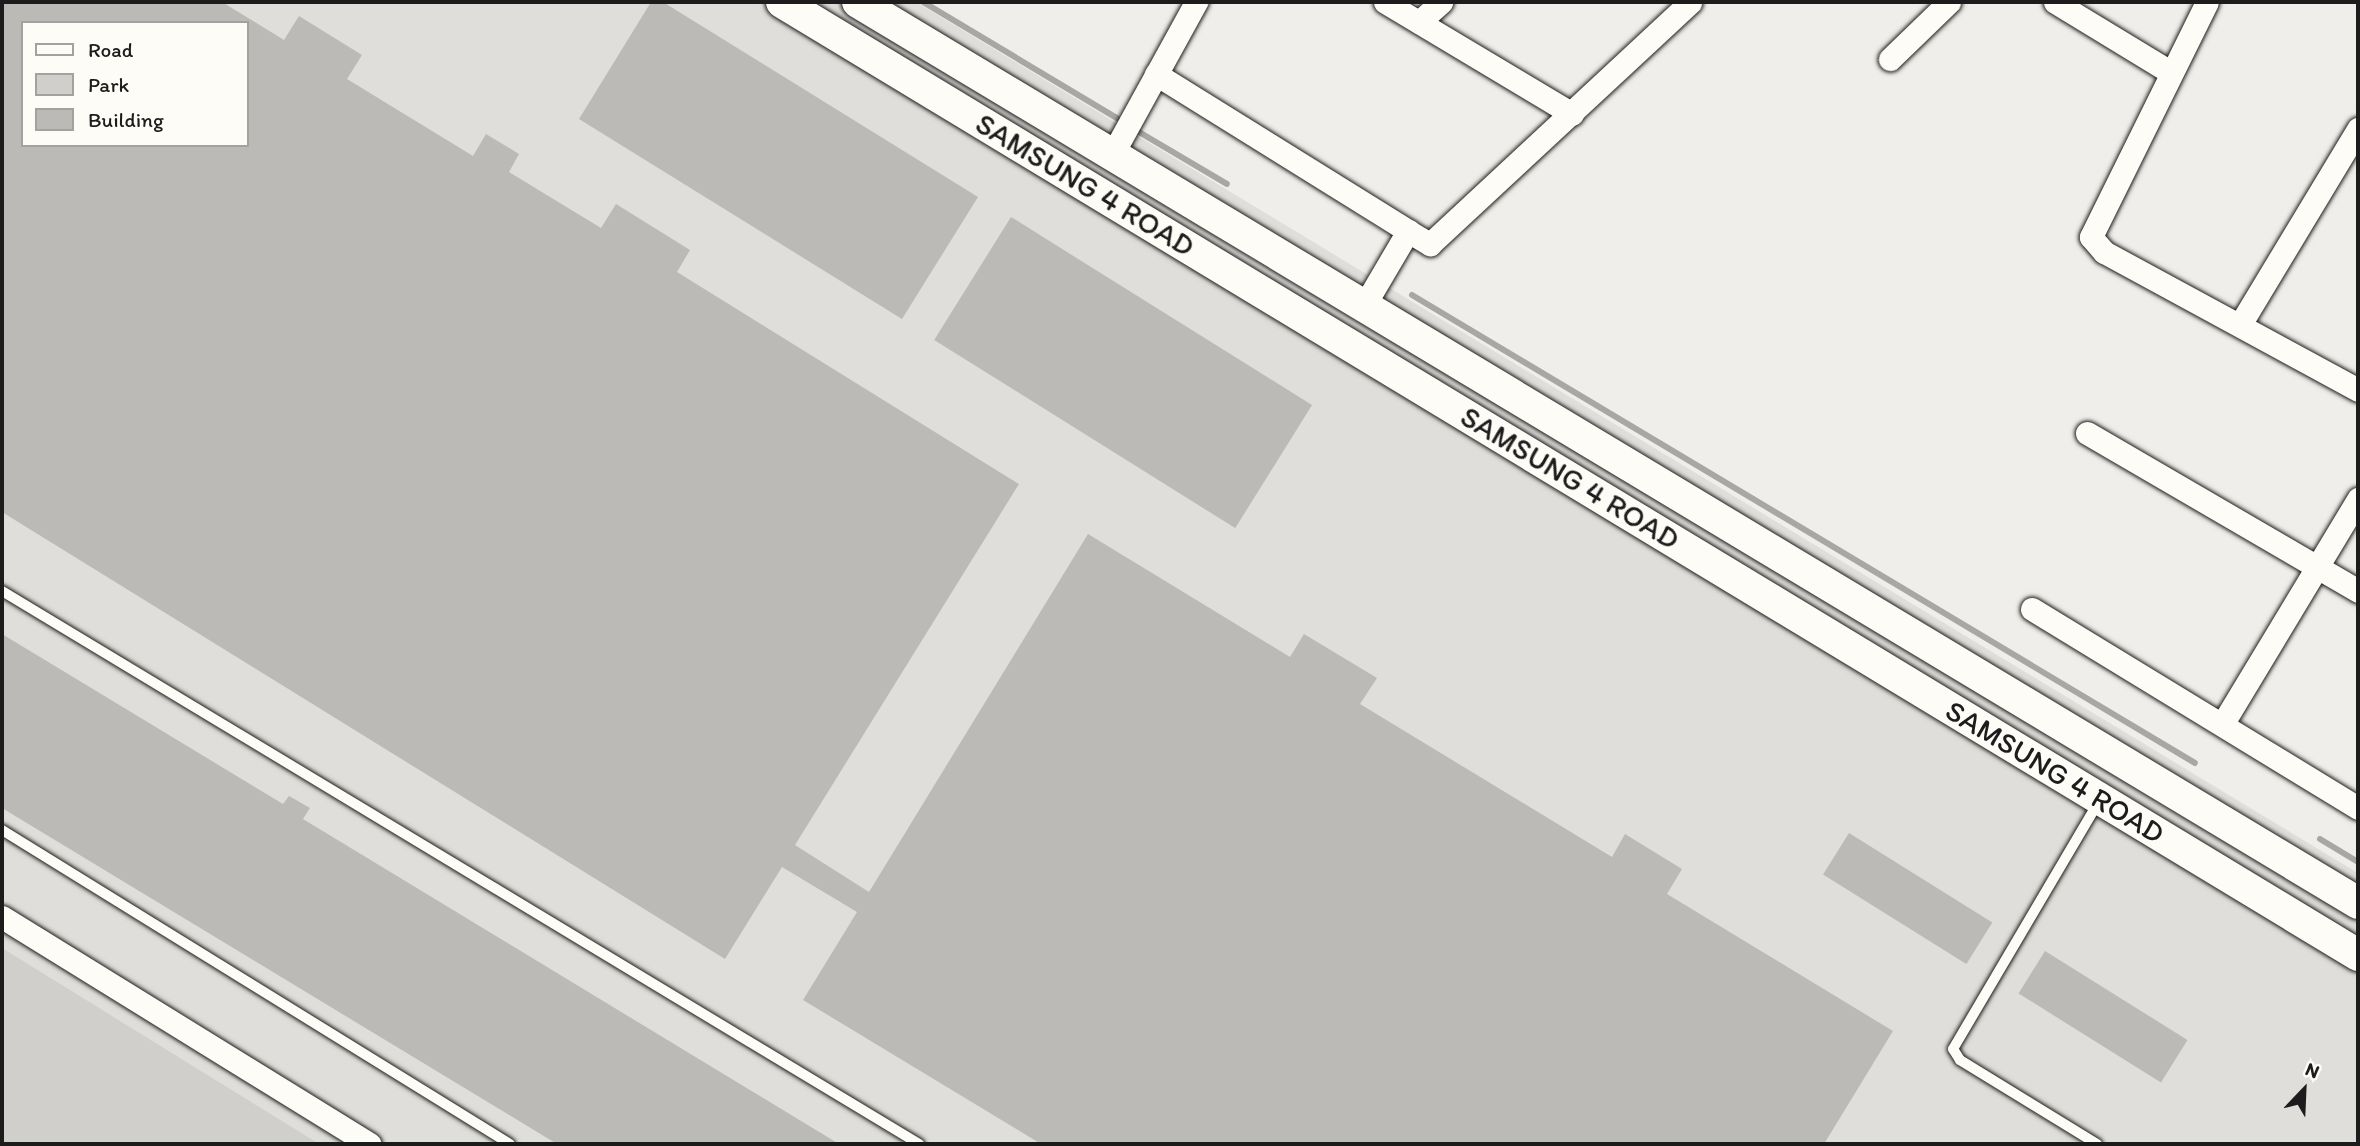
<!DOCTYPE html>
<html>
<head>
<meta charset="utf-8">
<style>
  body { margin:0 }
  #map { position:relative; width:2360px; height:1146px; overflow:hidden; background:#f0eeea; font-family:Itim,sans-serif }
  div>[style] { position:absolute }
  .built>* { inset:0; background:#e0deda }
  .green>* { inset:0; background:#d0cfcc }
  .stream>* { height:6px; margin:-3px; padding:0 3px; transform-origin:3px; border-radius:3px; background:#a8a7a3 }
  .building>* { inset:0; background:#bbbab6; transform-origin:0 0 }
  .roads { filter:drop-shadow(0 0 2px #1c1c1c) drop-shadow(0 0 2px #1c1c1c) }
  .lane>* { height:10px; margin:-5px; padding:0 5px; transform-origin:5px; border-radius:5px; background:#fdfcf7 }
  .street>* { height:23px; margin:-11.5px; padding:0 11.5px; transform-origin:11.5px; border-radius:11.5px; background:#fdfcf7 }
  .secondary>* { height:32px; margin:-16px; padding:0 16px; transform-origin:16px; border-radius:16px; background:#fdfcf7 }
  span { translate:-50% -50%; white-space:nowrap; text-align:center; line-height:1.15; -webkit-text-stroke:7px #fdfcf7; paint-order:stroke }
  .street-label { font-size:30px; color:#1c1c1c }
  .frame { position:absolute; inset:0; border:4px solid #1c1c1c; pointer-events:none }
  .legend { position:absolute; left:21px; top:21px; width:228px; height:126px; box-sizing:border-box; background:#fdfcf7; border:2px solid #a3a29f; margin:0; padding:9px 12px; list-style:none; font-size:21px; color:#1c1c1c }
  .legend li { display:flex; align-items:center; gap:14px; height:35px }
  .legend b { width:35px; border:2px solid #a3a29f }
  .north { position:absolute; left:2269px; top:1055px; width:70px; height:70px; -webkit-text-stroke:5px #fdfcf7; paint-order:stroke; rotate:23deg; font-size:19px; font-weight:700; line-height:28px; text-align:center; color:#1c1c1c }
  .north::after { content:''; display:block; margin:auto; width:24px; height:32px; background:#1c1c1c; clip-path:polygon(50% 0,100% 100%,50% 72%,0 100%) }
</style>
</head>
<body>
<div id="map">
  <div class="built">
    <div style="clip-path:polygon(evenodd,2px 2px,916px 2px,2358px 873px,2358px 1144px,2px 1144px,2px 2px,23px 23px,247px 23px,247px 145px,23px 145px,23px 23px)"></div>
  </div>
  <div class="green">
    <div style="clip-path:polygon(2px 948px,311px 1139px,319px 1144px,2px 1144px)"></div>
  </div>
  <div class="stream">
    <div style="left:923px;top:2px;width:226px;rotate:30.9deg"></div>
    <div style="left:1139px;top:132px;width:102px;rotate:30.6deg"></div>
    <div style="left:1412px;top:295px;width:912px;rotate:30.87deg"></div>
    <div style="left:2320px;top:839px;width:44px;rotate:31.2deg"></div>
  </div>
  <div class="building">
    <div style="clip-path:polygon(evenodd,2px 2px,222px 2px,284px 40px,299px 16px,362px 55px,347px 79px,473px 156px,486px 134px,519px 154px,509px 172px,601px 228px,616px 204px,690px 250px,677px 272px,1019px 484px,795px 845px,869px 892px,1088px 534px,1290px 657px,1304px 634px,1377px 678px,1360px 704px,1612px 857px,1625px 834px,1682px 869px,1667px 894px,1893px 1031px,1824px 1144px,1041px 1144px,803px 1000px,857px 912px,782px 867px,725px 959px,2px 512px,2px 2px,23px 23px,247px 23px,247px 145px,23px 145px,23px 23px)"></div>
    <div style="clip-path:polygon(651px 2px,663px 2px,978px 197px,902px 319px,579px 119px)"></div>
    <div style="left:1011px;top:217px;width:355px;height:145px;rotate:32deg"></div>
    <div style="clip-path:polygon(2px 634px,283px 804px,289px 796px,310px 808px,303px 819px,839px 1144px,557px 1144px,2px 808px)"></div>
    <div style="left:1849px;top:833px;width:169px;height:49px;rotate:32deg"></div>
    <div style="left:2045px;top:951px;width:168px;height:50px;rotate:32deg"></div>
  </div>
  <div class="roads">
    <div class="lane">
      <div style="left:2px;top:591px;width:1071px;rotate:31.09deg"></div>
      <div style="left:2px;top:830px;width:597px;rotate:31.72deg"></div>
      <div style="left:2097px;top:1144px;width:161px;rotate:-148.5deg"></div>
      <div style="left:1960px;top:1060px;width:13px;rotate:-122deg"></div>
      <div style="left:1953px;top:1049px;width:288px;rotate:-59.5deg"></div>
    </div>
    <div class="street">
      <div style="left:1385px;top:2px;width:218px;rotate:30.9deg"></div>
      <div style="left:2055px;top:2px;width:135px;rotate:31.3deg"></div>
      <div style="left:2207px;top:2px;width:262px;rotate:116.3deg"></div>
      <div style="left:2091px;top:237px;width:20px;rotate:49deg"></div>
      <div style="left:2104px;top:252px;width:289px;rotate:28.5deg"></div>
      <div style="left:1419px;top:22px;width:30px;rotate:-42deg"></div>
      <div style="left:1890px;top:59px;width:82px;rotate:-44deg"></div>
      <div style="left:1156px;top:74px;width:297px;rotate:31.9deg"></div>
      <div style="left:1112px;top:155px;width:175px;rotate:-61.2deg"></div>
      <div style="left:1365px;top:304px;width:85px;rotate:-59.5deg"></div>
      <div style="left:1408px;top:231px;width:26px;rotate:31deg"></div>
      <div style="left:1430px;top:244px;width:355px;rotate:-42.9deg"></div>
      <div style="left:2241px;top:323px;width:227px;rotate:-58.9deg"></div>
      <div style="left:2087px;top:433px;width:314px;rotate:30.2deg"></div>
      <div style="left:2032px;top:609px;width:382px;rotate:31.4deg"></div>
      <div style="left:2223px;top:723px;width:262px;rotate:-58.9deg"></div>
      <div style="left:2px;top:917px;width:432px;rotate:31.7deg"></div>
    </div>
    <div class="secondary">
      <div style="left:782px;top:2px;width:1842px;rotate:31.16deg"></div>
      <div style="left:858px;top:2px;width:1750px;rotate:30.99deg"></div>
    </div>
  </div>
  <div class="street-label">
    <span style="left:1085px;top:185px;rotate:31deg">SAMSUNG 4 ROAD</span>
    <span style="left:1570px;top:478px;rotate:31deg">SAMSUNG 4 ROAD</span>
    <span style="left:2055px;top:772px;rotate:31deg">SAMSUNG 4 ROAD</span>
  </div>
  <div class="frame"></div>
  <ul class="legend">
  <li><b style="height:9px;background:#fdfcf7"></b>Road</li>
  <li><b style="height:19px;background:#d0cfcc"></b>Park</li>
  <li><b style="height:19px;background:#bbbab6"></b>Building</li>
  </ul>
  <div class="north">N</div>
</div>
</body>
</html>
